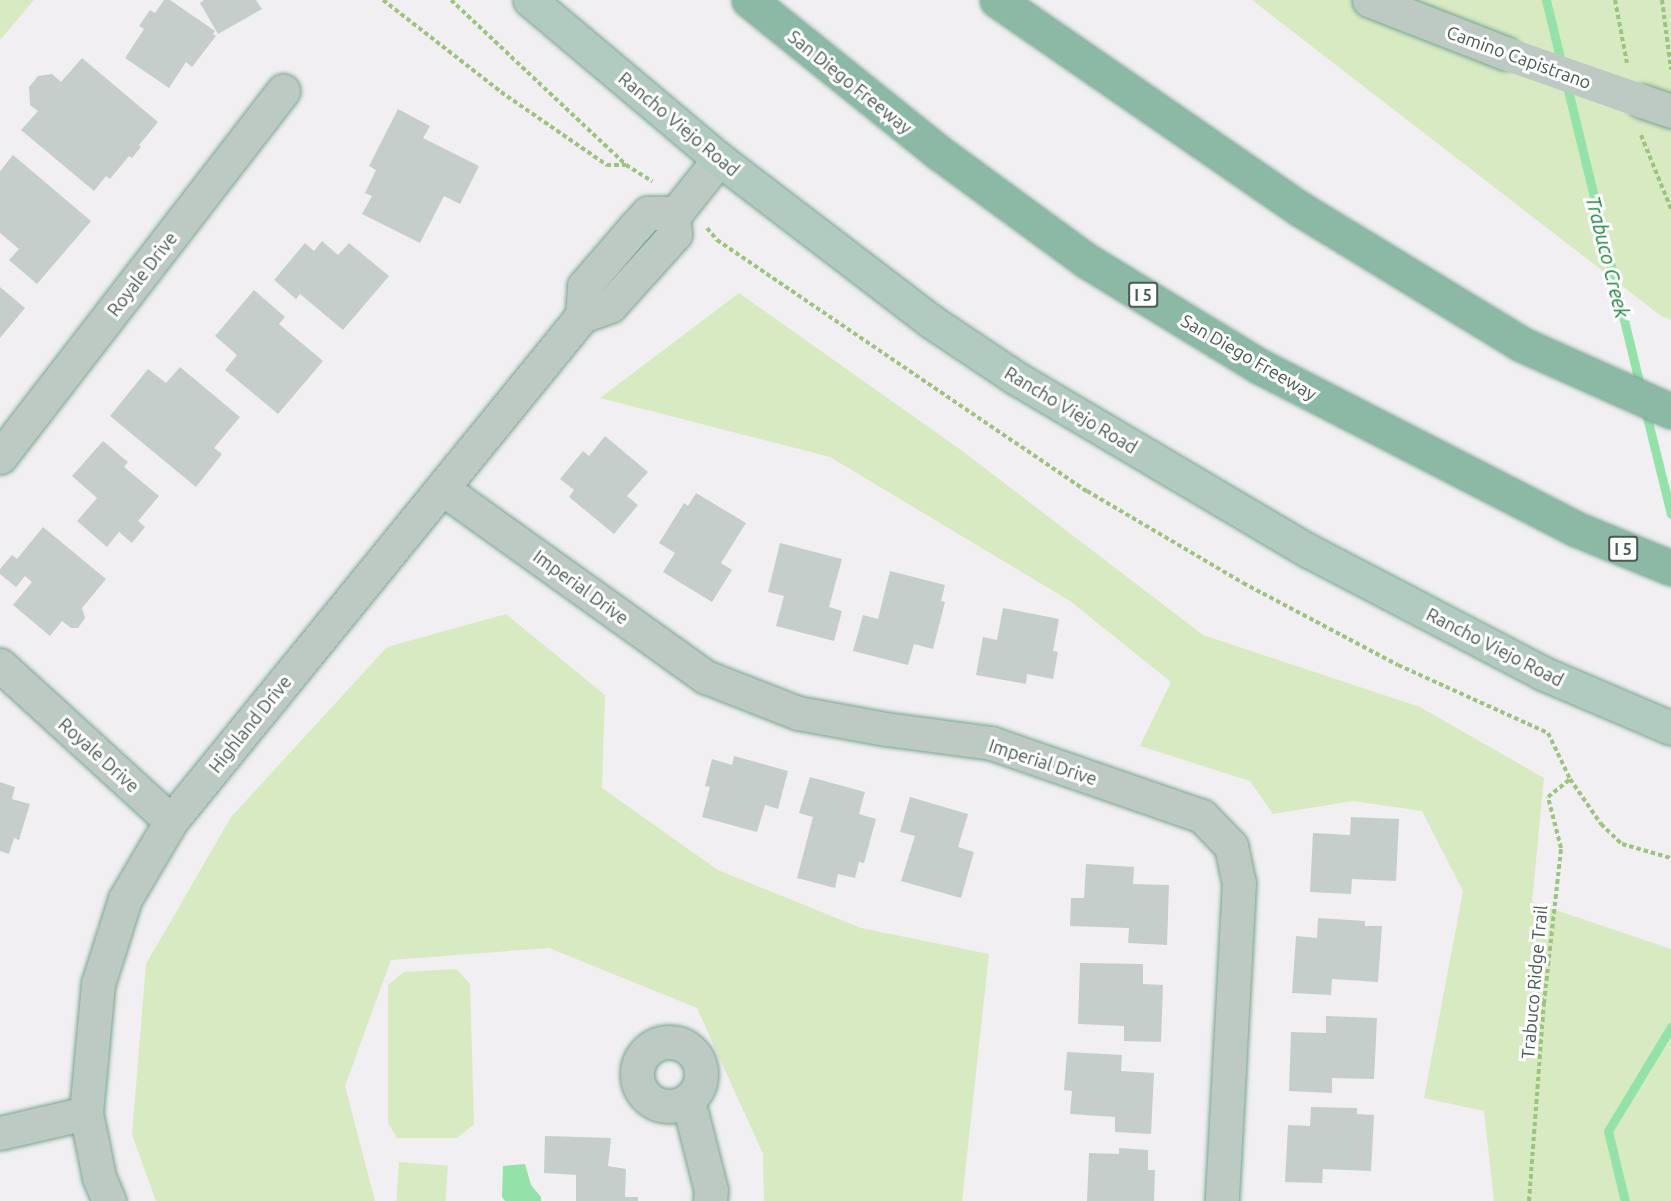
<!DOCTYPE html>
<html>
<head>
<meta charset="utf-8">
<style>
  body { margin:0 }
  #map { position:relative; width:1671px; height:1201px; overflow:hidden; background:#f1eff1; font-family:Ubuntu,sans-serif }
  div>[style] { position:absolute }
  .green>* { inset:0; background:#d8eac2; transform-origin:0 0 }
  .water>* { inset:0; background:#94e2aa }
  .stream>* { height:9px; margin:-4.5px; padding:0 4.5px; transform-origin:4.5px; border-radius:4.5px; background:#94e2aa }
  .building>* { inset:0; background:#c6cecb }
  .path>* { height:4px; margin-top:-2px; transform-origin:0; background:repeating-linear-gradient(90deg,#9cc47e 0 4.5px,transparent 0 7.5px) }
  .roads { filter:drop-shadow(0 0 2px #78a492) drop-shadow(0 0 2px #78a492) }
  .minor>* { height:33px; margin:-16.5px; padding:0 16.5px; transform-origin:16.5px; border-radius:16.5px; background:#bccac3 }
  .minor>.ring { margin:-16.5px; padding:0; box-sizing:content-box; background:none; border:33px solid #bccac3; border-radius:50% }
  .major>* { height:33px; margin:-16.5px; padding:0 16.5px; transform-origin:16.5px; border-radius:16.5px; background:#b2cbc0 }
  .highway>* { height:33px; margin:-16.5px; padding:0 16.5px; transform-origin:16.5px; border-radius:16.5px; background:#8cb8a6 }
  .minor-bridge>* { height:33px; margin:-16.5px; padding:0 16.5px; transform-origin:16.5px; border-radius:16.5px; background:#bccac3 }
  span { translate:-50% -50%; white-space:nowrap; text-align:center; line-height:1.15; -webkit-text-stroke:6px #fff; paint-order:stroke }
  .shield-label span { padding:2px 4px; background:#fff; border:2px solid; border-radius:4px; -webkit-text-stroke-width:0 }
  .shield-label { font-size:16px; color:#495a52; font-weight:700 }
  .street-label { font-size:18px; color:#495a52 }
  .water-label { font-size:20px; color:#1a8538; font-style:italic }
</style>
</head>
<body>
<div id="map">
  <div class="green">
    <div style="clip-path:polygon(0 0,34px 0,0 40px)"></div>
    <div style="clip-path:polygon(1252px 0,1671px 0,1671px 320px,1661px 316px)"></div>
    <div style="clip-path:polygon(739px 293px,961px 450px,1203px 635px,1420px 707px,1544px 778px,1532px 902px,1671px 949px,1671px 1201px,1494px 1201px,1484px 1111px,1424px 1098px,1463px 891px,1422px 811px,1353px 801px,1273px 814px,1250px 781px,1140px 746px,1171px 682px,1070px 601px,830px 457px,600px 398px)"></div>
    <div style="clip-path:polygon(506px 614px,605px 695px,602px 788px,718px 870px,861px 928px,989px 954px,962px 1201px,764px 1201px,763px 1154px,697px 1008px,549px 948px,391px 960px,345px 1086px,375px 1201px,156px 1201px,132px 1135px,146px 964px,231px 817px,387px 647px)"></div>
    <div style="clip-path:polygon(456px 969px,470px 984px,474px 1124px,457px 1138px,397px 1138px,388px 1123px,388px 985px,404px 972px)"></div>
    <div style="left:399px;top:1162px;width:49px;height:39px;rotate:4deg"></div>
  </div>
  <div class="water">
    <div style="clip-path:polygon(525px 1164px,531px 1185px,541px 1197px,541px 1201px,505px 1201px,502px 1197px,503px 1166px)"></div>
  </div>
  <div class="stream">
    <div style="left:1546px;top:0;width:68px;rotate:76.4deg"></div>
    <div style="left:1566px;top:82px;width:317px;rotate:76.3deg"></div>
    <div style="left:1645px;top:409px;width:108px;rotate:76.1deg"></div>
    <div style="left:1625px;top:1201px;width:72px;rotate:-103.7deg"></div>
    <div style="left:1608px;top:1131px;width:122px;rotate:-58.8deg"></div>
  </div>
  <div class="building">
    <div style="clip-path:polygon(164px 0,170px 0,215px 31px,213px 34px,216px 36px,192px 67px,186px 62px,169px 88px,125px 58px,144px 29px,139px 26px,150px 10px,155px 13px)"></div>
    <div style="clip-path:polygon(204px 0,256px 0,262px 9px,218px 34px,200px 3px)"></div>
    <div style="clip-path:polygon(82px 58px,158px 122px,139px 145px,141px 147px,132px 158px,129px 156px,110px 179px,106px 176px,94px 191px,21px 130px,38px 111px,30px 105px,29px 87px,38px 76px,52px 74px,61px 82px)"></div>
    <div style="clip-path:polygon(398px 109px,430px 126px,423px 138px,479px 166px,460px 204px,444px 196px,420px 243px,362px 214px,372px 196px,365px 193px,376px 170px,369px 166px)"></div>
    <div style="clip-path:polygon(13px 155px,91px 221px,37px 284px,9px 260px,19px 249px,0 233px,0 171px)"></div>
    <div style="clip-path:polygon(322px 241px,338px 255px,349px 243px,389px 276px,343px 330px,300px 294px,296px 299px,274px 280px,305px 243px,314px 251px)"></div>
    <div style="clip-path:polygon(0 287px,25px 308px,0 338px)"></div>
    <div style="clip-path:polygon(254px 290px,285px 317px,279px 324px,323px 361px,278px 414px,225px 370px,237px 355px,215px 336px)"></div>
    <div style="clip-path:polygon(180px 367px,240px 417px,214px 448px,222px 454px,196px 487px,110px 416px,148px 369px,166px 383px)"></div>
    <div style="clip-path:polygon(605px 436px,648px 472px,627px 496px,638px 505px,614px 534px,569px 497px,574px 490px,560px 479px,583px 451px,589px 456px)"></div>
    <div style="clip-path:polygon(103px 441px,128px 462px,124px 467px,159px 496px,138px 521px,145px 527px,132px 543px,119px 532px,107px 547px,77px 521px,97px 498px,72px 476px)"></div>
    <div style="clip-path:polygon(696px 493px,746px 523px,721px 563px,732px 570px,712px 602px,663px 572px,675px 553px,659px 543px,684px 503px,688px 506px)"></div>
    <div style="clip-path:polygon(43px 527px,106px 579px,82px 608px,85px 618px,78px 628px,71px 628px,62px 621px,50px 636px,13px 605px,32px 582px,25px 576px,16px 587px,0 574px,0 569px,12px 555px,17px 559px)"></div>
    <div style="clip-path:polygon(780px 543px,842px 559px,829px 607px,842px 611px,834px 641px,776px 626px,784px 596px,768px 592px)"></div>
    <div style="clip-path:polygon(890px 571px,945px 585px,941px 601px,945px 602px,933px 649px,914px 644px,908px 665px,853px 651px,863px 615px,878px 619px)"></div>
    <div style="clip-path:polygon(1003px 608px,1059px 619px,1053px 651px,1058px 652px,1053px 679px,1027px 674px,1026px 684px,976px 675px,983px 637px,997px 640px)"></div>
    <div style="clip-path:polygon(734px 756px,788px 771px,778px 809px,765px 805px,757px 832px,702px 817px,710px 787px,705px 786px,712px 759px,732px 765px)"></div>
    <div style="clip-path:polygon(810px 777px,865px 792px,859px 814px,876px 819px,864px 863px,859px 862px,855px 878px,838px 874px,835px 888px,797px 878px,813px 817px,799px 813px)"></div>
    <div style="clip-path:polygon(0 782px,15px 787px,12px 799px,30px 804px,19px 840px,14px 838px,9px 854px,0 851px)"></div>
    <div style="clip-path:polygon(910px 797px,968px 814px,958px 847px,974px 852px,961px 898px,901px 881px,915px 836px,900px 832px)"></div>
    <div style="clip-path:polygon(1351px 817px,1399px 819px,1396px 881px,1352px 879px,1351px 894px,1310px 892px,1313px 833px,1350px 835px)"></div>
    <div style="clip-path:polygon(1086px 864px,1134px 867px,1133px 884px,1169px 885px,1167px 945px,1128px 943px,1129px 928px,1070px 926px,1071px 898px,1084px 898px)"></div>
    <div style="clip-path:polygon(1318px 918px,1365px 921px,1365px 926px,1382px 926px,1378px 982px,1332px 979px,1331px 995px,1292px 993px,1296px 936px,1317px 938px)"></div>
    <div style="clip-path:polygon(1080px 963px,1143px 964px,1143px 984px,1163px 985px,1161px 1042px,1124px 1041px,1124px 1026px,1078px 1024px)"></div>
    <div style="clip-path:polygon(1326px 1016px,1377px 1018px,1374px 1079px,1332px 1078px,1332px 1093px,1289px 1091px,1291px 1032px,1326px 1033px)"></div>
    <div style="clip-path:polygon(1067px 1052px,1122px 1055px,1121px 1071px,1154px 1073px,1151px 1134px,1115px 1132px,1115px 1117px,1070px 1114px,1072px 1091px,1064px 1090px)"></div>
    <div style="clip-path:polygon(1311px 1107px,1357px 1108px,1357px 1114px,1374px 1115px,1371px 1171px,1323px 1169px,1322px 1183px,1285px 1182px,1288px 1125px,1310px 1126px)"></div>
    <div style="clip-path:polygon(545px 1136px,611px 1138px,608px 1166px,626px 1169px,625px 1197px,638px 1197px,638px 1201px,576px 1201px,576px 1175px,544px 1173px)"></div>
    <div style="clip-path:polygon(1119px 1148px,1148px 1150px,1148px 1170px,1155px 1170px,1154px 1201px,1087px 1201px,1089px 1153px,1119px 1154px)"></div>
  </div>
  <div class="path">
    <div style="left:383px;top:0;width:150px;rotate:37.9deg"></div>
    <div style="left:501px;top:92px;width:129px;rotate:34.6deg"></div>
    <div style="left:607px;top:165px;width:19px"></div>
    <div style="left:451px;top:0;width:241px;rotate:43.3deg"></div>
    <div style="left:626px;top:165px;width:31px;rotate:32deg"></div>
    <div style="left:1615px;top:0;width:64px;rotate:79.2deg"></div>
    <div style="left:1662px;top:0;width:70px;rotate:82.6deg"></div>
    <div style="left:1641px;top:135px;width:80px;rotate:67.9deg"></div>
    <div style="left:707px;top:228px;width:16px;rotate:50deg"></div>
    <div style="left:717px;top:240px;width:447px;rotate:34.2deg"></div>
    <div style="left:1087px;top:491px;width:181px;rotate:30.5deg"></div>
    <div style="left:1243px;top:583px;width:175px;rotate:27.9deg"></div>
    <div style="left:1398px;top:665px;width:165px;rotate:24.4deg"></div>
    <div style="left:1548px;top:733px;width:51px;rotate:64.4deg"></div>
    <div style="left:1570px;top:779px;width:55px;rotate:55.4deg"></div>
    <div style="left:1601px;top:824px;width:29px;rotate:44deg"></div>
    <div style="left:1622px;top:844px;width:51px;rotate:15.9deg"></div>
    <div style="left:1529px;top:1201px;width:199px;rotate:-85.7deg"></div>
    <div style="left:1544px;top:1003px;width:156px;rotate:-83.7deg"></div>
    <div style="left:1561px;top:848px;width:53px;rotate:-104.3deg"></div>
    <div style="left:1548px;top:797px;width:28px;rotate:-39deg"></div>
  </div>
  <div class="roads">
    <div class="minor">
      <div style="left:1369px;top:0;width:146px;rotate:21.3deg"></div>
      <div style="left:1642px;top:101px;width:31px;rotate:19deg"></div>
      <div style="left:582px;top:316px;width:30px;rotate:-86deg"></div>
      <div style="left:584px;top:286px;width:77px;rotate:-49.2deg"></div>
      <div style="left:634px;top:228px;width:21px;rotate:-47deg"></div>
      <div style="left:648px;top:213px;width:28px"></div>
      <div style="left:676px;top:213px;width:69px;rotate:-51.5deg"></div>
      <div style="left:0;top:457px;width:463px;rotate:-52.3deg"></div>
      <div style="left:443px;top:489px;width:323px;rotate:35.6deg"></div>
      <div style="left:706px;top:677px;width:99px;rotate:21.4deg"></div>
      <div style="left:798px;top:713px;width:89px;rotate:10.3deg"></div>
      <div style="left:886px;top:729px;width:106px;rotate:7.6deg"></div>
      <div style="left:991px;top:743px;width:223px;rotate:19.1deg"></div>
      <div style="left:1202px;top:816px;width:42px;rotate:46deg"></div>
      <div style="left:1231px;top:846px;width:38px;rotate:78deg"></div>
      <div style="left:1239px;top:883px;width:318px;rotate:93.1deg"></div>
      <div style="left:0;top:665px;width:231px;rotate:42.4deg"></div>
      <div class="ring" style="left:637px;top:1042px;width:31px;height:31px"></div>
      <div style="left:688px;top:1100px;width:93px;rotate:75.7deg"></div>
      <div style="left:711px;top:1190px;width:11px;rotate:95deg"></div>
      <div style="left:0;top:1133px;width:88px;rotate:-13.1deg"></div>
      <div style="left:109px;top:1201px;width:26px;rotate:-113deg"></div>
      <div style="left:99px;top:1177px;width:65px;rotate:-101.5deg"></div>
      <div style="left:86px;top:1113px;width:130px;rotate:-84.7deg"></div>
      <div style="left:98px;top:984px;width:89px;rotate:-72.4deg"></div>
      <div style="left:125px;top:899px;width:91px;rotate:-59.5deg"></div>
      <div style="left:171px;top:821px;width:651px;rotate:-50.86deg"></div>
      <div style="left:582px;top:316px;width:30px;rotate:-20deg"></div>
      <div style="left:610px;top:306px;width:97px;rotate:-47.9deg"></div>
      <div style="left:675px;top:234px;width:20px;rotate:-96deg"></div>
    </div>
    <div class="major">
      <div style="left:530px;top:0;width:247px;rotate:40.1deg"></div>
      <div style="left:719px;top:159px;width:268px;rotate:37.4deg"></div>
      <div style="left:932px;top:322px;width:101px;rotate:33.7deg"></div>
      <div style="left:1016px;top:378px;width:340px;rotate:30.6deg"></div>
      <div style="left:1309px;top:551px;width:263px;rotate:27.6deg"></div>
      <div style="left:1542px;top:673px;width:140px;rotate:23.1deg"></div>
    </div>
    <div class="highway">
      <div style="left:749px;top:0;width:243px;rotate:38.8deg"></div>
      <div style="left:938px;top:152px;width:185px;rotate:36.2deg"></div>
      <div style="left:1087px;top:261px;width:202px;rotate:31.4deg"></div>
      <div style="left:1259px;top:366px;width:356px;rotate:27.2deg"></div>
      <div style="left:1576px;top:529px;width:103px;rotate:22.3deg"></div>
      <div style="left:997px;top:0;width:368px;rotate:34.6deg"></div>
      <div style="left:1300px;top:209px;width:259px;rotate:31.4deg"></div>
      <div style="left:1521px;top:344px;width:164px;rotate:24.1deg"></div>
    </div>
  </div>
  <div class="minor-bridge">
    <div style="left:1505px;top:53px;width:145px;rotate:19.3deg"></div>
  </div>
  <div class="shield-label">
    <span style="left:1143px;top:295px">I 5</span>
    <span style="left:1623px;top:549px">I 5</span>
  </div>
  <div class="street-label">
    <span style="left:1519px;top:57px;rotate:20deg">Camino Capistrano</span>
    <span style="left:850px;top:82px;rotate:39deg">San Diego Freeway</span>
    <span style="left:679px;top:124px;rotate:40deg">Rancho Viejo Road</span>
    <span style="left:142px;top:274px;rotate:-52deg">Royale Drive</span>
    <span style="left:1249px;top:357px;rotate:30deg">San Diego Freeway</span>
    <span style="left:1071px;top:410px;rotate:31deg">Rancho Viejo Road</span>
    <span style="left:581px;top:587px;rotate:36deg">Imperial Drive</span>
    <span style="left:1495px;top:647px;rotate:27deg">Rancho Viejo Road</span>
    <span style="left:250px;top:724px;rotate:-51deg">Highland Drive</span>
    <span style="left:99px;top:755px;rotate:42deg">Royale Drive</span>
    <span style="left:1043px;top:762px;rotate:18deg">Imperial Drive</span>
    <span style="left:1534px;top:982px;rotate:-85deg">Trabuco Ridge Trail</span>
  </div>
  <div class="water-label">
    <span style="left:1608px;top:257px;rotate:76deg">Trabuco Creek</span>
  </div>
</div>
</body>
</html>
